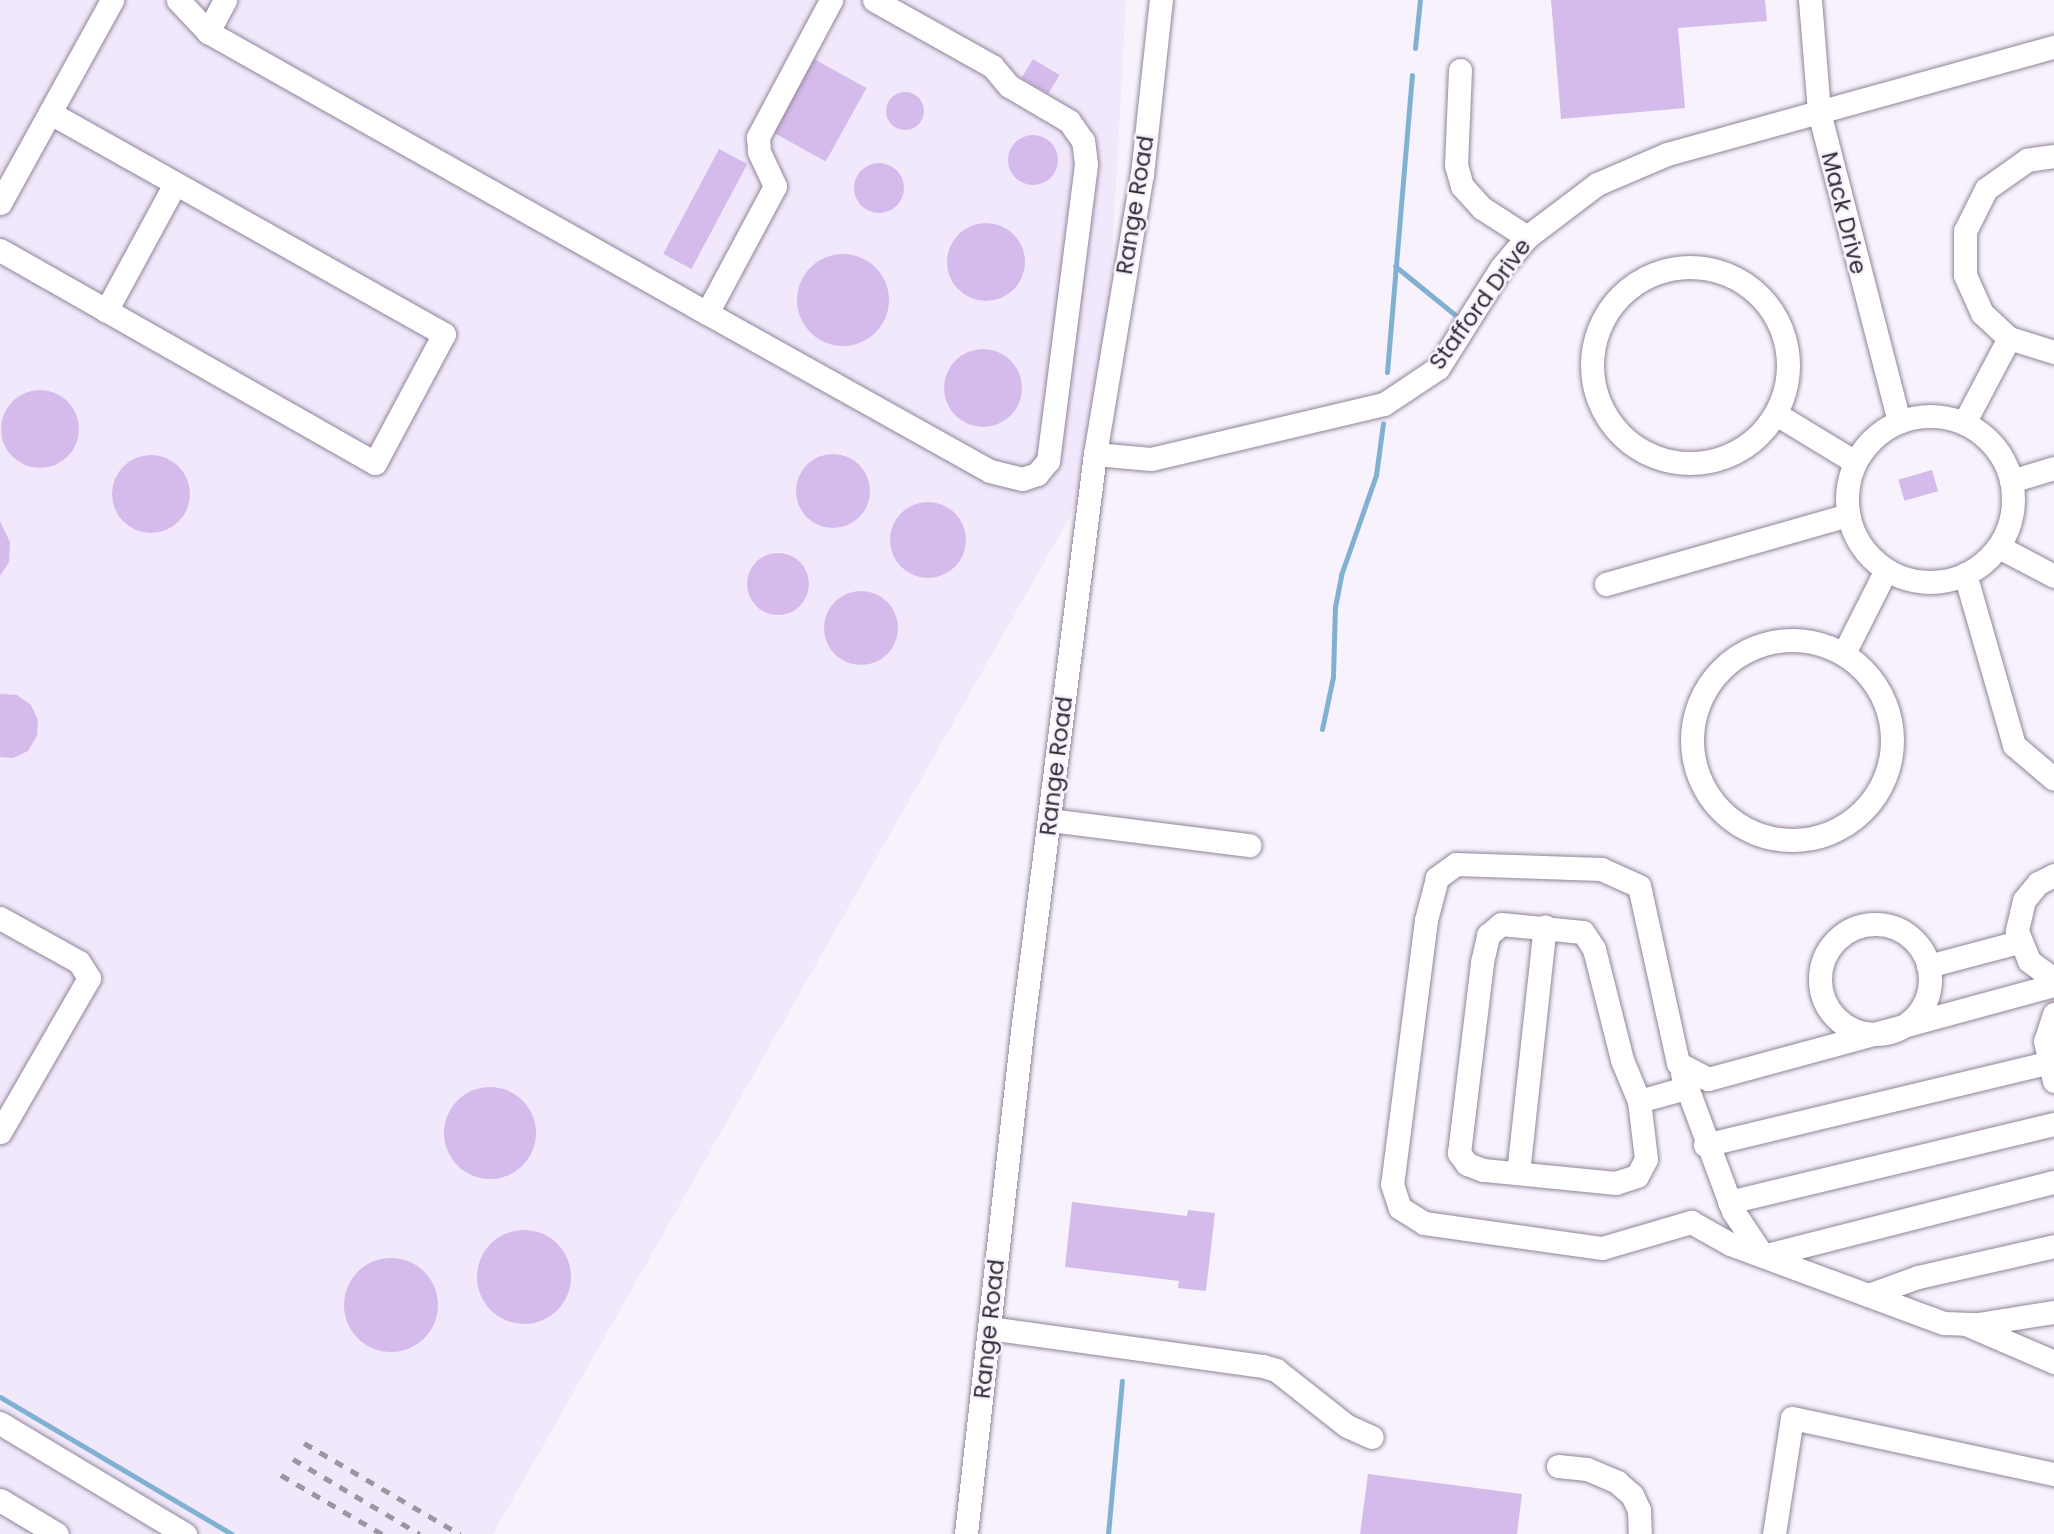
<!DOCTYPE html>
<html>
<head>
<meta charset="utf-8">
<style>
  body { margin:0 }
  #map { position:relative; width:2054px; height:1534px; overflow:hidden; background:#f7f2fc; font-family:Poppins,sans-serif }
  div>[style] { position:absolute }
  .built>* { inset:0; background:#f2e8fb }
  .stream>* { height:5px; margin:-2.5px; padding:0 2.5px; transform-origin:2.5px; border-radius:2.5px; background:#81b1d2 }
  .building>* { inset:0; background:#d5bbeb; transform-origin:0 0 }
  .round { border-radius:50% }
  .roads { filter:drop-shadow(0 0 2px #90849a) drop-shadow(0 0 2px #90849a) }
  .minor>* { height:23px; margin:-11.5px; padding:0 11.5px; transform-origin:11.5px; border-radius:11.5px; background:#fff }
  .minor>.ring { margin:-11.5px; padding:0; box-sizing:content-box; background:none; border:23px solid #fff; border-radius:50% }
  .rail>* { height:5px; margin-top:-2.5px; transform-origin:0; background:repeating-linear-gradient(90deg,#9b96a0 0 9px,transparent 0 18px) }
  span { translate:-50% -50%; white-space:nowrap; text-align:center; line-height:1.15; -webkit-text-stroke:5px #f7f2fc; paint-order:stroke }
  .street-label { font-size:23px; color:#332e37 }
</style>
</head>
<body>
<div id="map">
  <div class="built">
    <div style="clip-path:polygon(0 0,1126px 0,1101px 462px,493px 1534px,0 1534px)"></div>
  </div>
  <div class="stream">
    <div style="left:1415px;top:48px;width:48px;rotate:-84.1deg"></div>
    <div style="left:1395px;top:266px;width:82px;rotate:39.1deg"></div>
    <div style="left:1387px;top:372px;width:298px;rotate:-85.2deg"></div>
    <div style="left:1322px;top:729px;width:53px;rotate:-78.1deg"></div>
    <div style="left:1333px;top:677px;width:70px;rotate:-88.4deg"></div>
    <div style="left:1335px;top:607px;width:33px;rotate:-79deg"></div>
    <div style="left:1341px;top:575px;width:106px;rotate:-70.7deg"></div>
    <div style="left:1376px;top:475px;width:52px;rotate:-82.3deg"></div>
    <div style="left:0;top:1397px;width:269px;rotate:30.6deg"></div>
    <div style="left:1108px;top:1534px;width:154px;rotate:-84.8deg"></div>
  </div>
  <div class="building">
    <div style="clip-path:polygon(1551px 0,1765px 0,1767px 21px,1678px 28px,1685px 108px,1561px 119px)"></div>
    <div style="left:814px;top:59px;width:60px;height:84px;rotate:29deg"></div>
    <div style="left:1033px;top:59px;width:31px;height:22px;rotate:31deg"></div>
    <div class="round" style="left:886px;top:92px;width:38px;height:38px"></div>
    <div class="round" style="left:1008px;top:135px;width:50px;height:50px"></div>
    <div style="left:719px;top:149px;width:32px;height:119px;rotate:28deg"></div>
    <div class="round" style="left:854px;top:163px;width:50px;height:50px"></div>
    <div class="round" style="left:947px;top:223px;width:78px;height:78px"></div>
    <div class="round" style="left:797px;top:254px;width:92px;height:92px"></div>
    <div class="round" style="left:944px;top:349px;width:78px;height:78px"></div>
    <div class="round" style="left:1px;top:390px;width:78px;height:78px"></div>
    <div class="round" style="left:796px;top:454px;width:74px;height:74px"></div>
    <div class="round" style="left:112px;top:455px;width:78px;height:78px"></div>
    <div style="left:1932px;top:470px;width:22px;height:35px;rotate:74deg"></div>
    <div class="round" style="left:890px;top:502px;width:76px;height:76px"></div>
    <div style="clip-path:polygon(0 521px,10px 542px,9px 562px,0 576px)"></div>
    <div class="round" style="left:747px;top:553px;width:62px;height:62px"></div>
    <div class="round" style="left:824px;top:591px;width:74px;height:74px"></div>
    <div style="clip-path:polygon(0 694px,17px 695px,31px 705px,38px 720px,37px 736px,28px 751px,13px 758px,0 757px)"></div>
    <div class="round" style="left:444px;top:1087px;width:92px;height:92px"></div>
    <div style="clip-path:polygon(1072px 1202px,1187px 1216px,1188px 1210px,1215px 1213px,1206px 1291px,1178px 1288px,1179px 1281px,1065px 1267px)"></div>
    <div class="round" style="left:477px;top:1230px;width:94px;height:94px"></div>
    <div class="round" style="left:344px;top:1258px;width:94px;height:94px"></div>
    <div style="clip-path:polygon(1368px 1474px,1522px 1494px,1517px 1534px,1360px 1534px)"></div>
  </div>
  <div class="roads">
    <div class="minor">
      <div style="left:178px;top:0;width:44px;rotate:46.8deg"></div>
      <div style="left:208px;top:32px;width:573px;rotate:29.39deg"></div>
      <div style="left:707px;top:313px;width:144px;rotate:-61.8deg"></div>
      <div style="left:775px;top:186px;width:38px;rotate:-115deg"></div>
      <div style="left:759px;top:151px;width:14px;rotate:-94deg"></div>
      <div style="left:758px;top:137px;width:155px;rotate:-61.9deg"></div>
      <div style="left:1810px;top:0;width:112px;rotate:85.4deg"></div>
      <div style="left:1819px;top:112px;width:320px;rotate:75.5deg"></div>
      <div style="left:208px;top:32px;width:36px;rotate:-62deg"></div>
      <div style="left:1460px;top:70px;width:95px;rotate:92.4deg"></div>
      <div style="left:1456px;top:165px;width:22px;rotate:74deg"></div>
      <div style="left:1462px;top:186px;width:30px;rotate:48deg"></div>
      <div style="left:1482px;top:208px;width:54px;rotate:32.8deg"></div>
      <div style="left:2054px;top:156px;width:27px;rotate:172deg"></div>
      <div style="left:2027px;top:160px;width:50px;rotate:144.7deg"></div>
      <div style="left:1986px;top:189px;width:47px;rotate:116.6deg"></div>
      <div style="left:1965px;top:231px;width:44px;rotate:90deg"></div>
      <div style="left:1965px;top:275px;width:42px;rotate:65.9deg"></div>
      <div style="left:1982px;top:313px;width:37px;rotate:43deg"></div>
      <div style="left:2009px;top:338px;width:47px;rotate:17.3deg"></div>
      <div style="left:0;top:203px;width:232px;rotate:-61.1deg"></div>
      <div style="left:0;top:250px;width:431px;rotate:29.6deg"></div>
      <div style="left:375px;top:463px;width:146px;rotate:-61.9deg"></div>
      <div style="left:444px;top:334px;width:452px;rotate:-150.7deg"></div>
      <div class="ring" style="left:1592px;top:267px;width:173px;height:173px"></div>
      <div style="left:106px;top:311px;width:145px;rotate:-61.5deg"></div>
      <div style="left:707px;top:313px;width:324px;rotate:29.2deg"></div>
      <div style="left:990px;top:471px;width:33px;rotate:14deg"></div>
      <div style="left:1022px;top:479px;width:16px;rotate:-18deg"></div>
      <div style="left:1037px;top:474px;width:17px;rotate:-50deg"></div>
      <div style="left:1048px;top:461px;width:299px;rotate:-82.7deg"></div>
      <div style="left:1086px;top:164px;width:23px;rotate:-97deg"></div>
      <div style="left:1083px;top:141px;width:24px;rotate:-125deg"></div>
      <div style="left:1069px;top:121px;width:69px;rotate:-149.7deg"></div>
      <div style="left:1009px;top:86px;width:26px;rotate:-130deg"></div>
      <div style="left:992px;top:66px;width:135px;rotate:-150.8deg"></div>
      <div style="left:1776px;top:414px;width:92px;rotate:31.3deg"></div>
      <div class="ring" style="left:1847px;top:416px;width:143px;height:143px"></div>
      <div style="left:1964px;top:423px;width:96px;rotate:-62.1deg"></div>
      <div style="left:1095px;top:454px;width:56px;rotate:5.1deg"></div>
      <div style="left:1151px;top:459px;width:239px;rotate:-13.3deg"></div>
      <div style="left:1384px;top:404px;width:65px;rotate:-33.7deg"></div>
      <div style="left:1438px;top:368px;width:118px;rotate:-57.8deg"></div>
      <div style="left:1501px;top:268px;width:40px;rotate:-50deg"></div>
      <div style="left:1527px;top:237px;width:88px;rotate:-37.1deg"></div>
      <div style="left:1597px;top:184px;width:76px;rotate:-23.2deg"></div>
      <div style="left:1667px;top:154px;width:402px;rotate:-15.5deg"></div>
      <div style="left:2011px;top:481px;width:45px;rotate:-16.8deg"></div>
      <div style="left:1999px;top:547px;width:62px;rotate:27.8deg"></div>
      <div style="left:1965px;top:574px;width:178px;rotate:74deg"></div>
      <div style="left:2014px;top:745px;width:52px;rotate:40.4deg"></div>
      <div style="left:1606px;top:584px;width:252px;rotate:-15.9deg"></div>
      <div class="ring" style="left:1692px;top:640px;width:177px;height:177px"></div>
      <div style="left:1844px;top:653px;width:93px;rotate:-63.2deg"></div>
      <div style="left:1050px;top:820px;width:201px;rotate:7.2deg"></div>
      <div style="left:2054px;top:875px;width:18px;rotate:153deg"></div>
      <div style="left:2038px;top:883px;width:22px;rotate:129deg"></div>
      <div style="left:2024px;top:900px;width:32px;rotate:103deg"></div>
      <div style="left:2017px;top:931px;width:32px;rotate:68deg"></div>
      <div style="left:2029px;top:961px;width:31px;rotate:36deg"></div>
      <div style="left:0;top:918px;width:90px;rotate:29.1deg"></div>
      <div style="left:79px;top:962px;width:19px;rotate:58deg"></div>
      <div style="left:89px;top:978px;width:178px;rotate:120deg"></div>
      <div class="ring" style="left:1820px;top:924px;width:87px;height:87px"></div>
      <div style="left:1928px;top:966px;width:94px;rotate:-14.8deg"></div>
      <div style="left:2054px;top:985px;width:359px;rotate:164.8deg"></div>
      <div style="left:1708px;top:1079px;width:34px;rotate:-152deg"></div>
      <div style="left:1678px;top:1063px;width:181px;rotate:-102.4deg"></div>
      <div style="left:1639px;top:886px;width:42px;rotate:-155.9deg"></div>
      <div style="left:1601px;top:869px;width:145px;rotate:-178deg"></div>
      <div style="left:1456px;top:864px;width:24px;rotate:144deg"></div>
      <div style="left:1437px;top:878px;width:43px;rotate:104.7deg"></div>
      <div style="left:1426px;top:920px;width:266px;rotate:97.3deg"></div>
      <div style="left:1392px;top:1184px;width:25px;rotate:72deg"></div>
      <div style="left:1400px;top:1208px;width:28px;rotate:32deg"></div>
      <div style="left:1424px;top:1223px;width:180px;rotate:8deg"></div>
      <div style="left:1602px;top:1248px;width:93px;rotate:-16.3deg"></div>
      <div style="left:1691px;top:1222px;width:45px;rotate:29.4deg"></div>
      <div style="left:1730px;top:1244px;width:228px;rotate:20.3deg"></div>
      <div style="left:1944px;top:1323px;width:34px;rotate:2deg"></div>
      <div style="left:1978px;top:1324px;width:77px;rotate:-9deg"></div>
      <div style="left:2054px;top:1014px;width:28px;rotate:108deg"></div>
      <div style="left:2045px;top:1041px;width:41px;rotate:77.3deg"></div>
      <div style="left:1682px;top:1074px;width:146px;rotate:69.6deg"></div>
      <div style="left:1733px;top:1211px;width:54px;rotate:56.3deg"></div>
      <div style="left:1763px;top:1256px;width:300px;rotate:-14.3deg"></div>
      <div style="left:1639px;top:1101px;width:58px;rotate:83.1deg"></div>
      <div style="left:1646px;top:1159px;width:19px;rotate:118deg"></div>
      <div style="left:1637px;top:1176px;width:22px;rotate:162deg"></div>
      <div style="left:1616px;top:1183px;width:134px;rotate:-174.4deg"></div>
      <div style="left:1483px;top:1170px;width:17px;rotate:-159deg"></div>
      <div style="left:1467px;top:1164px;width:14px;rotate:-126deg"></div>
      <div style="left:1459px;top:1153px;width:192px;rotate:-83.1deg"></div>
      <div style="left:1482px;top:962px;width:28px;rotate:-77deg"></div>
      <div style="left:1488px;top:935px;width:17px;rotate:-40deg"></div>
      <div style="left:1501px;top:924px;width:82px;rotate:5.6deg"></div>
      <div style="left:1583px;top:932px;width:20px;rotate:57deg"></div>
      <div style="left:1594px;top:949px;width:114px;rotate:75.8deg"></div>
      <div style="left:1622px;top:1060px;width:44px;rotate:67.5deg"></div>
      <div style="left:1639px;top:1101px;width:49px;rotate:-15.5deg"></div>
      <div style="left:1705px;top:1145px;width:355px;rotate:-13.5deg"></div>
      <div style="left:1518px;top:1173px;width:248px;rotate:-83.8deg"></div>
      <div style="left:1729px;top:1202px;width:334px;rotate:-13.5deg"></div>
      <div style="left:1868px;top:1295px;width:53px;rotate:-19.8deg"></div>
      <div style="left:1918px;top:1277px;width:139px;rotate:-12.8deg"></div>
      <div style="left:1968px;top:1325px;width:94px;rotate:23.3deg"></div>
      <div style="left:989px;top:1328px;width:277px;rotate:7.9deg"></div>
      <div style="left:1263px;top:1366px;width:14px;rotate:17deg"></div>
      <div style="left:1276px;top:1370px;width:90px;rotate:38.3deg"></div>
      <div style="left:1347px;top:1426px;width:27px;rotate:24deg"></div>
      <div style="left:0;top:1423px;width:216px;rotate:31deg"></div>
      <div style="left:1558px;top:1466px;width:29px;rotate:6deg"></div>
      <div style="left:1587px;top:1469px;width:33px;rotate:23deg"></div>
      <div style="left:1617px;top:1482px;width:20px;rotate:41deg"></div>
      <div style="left:1632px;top:1495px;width:17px;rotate:65deg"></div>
      <div style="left:1639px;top:1510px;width:24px;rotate:88deg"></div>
      <div style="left:0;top:1500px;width:66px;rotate:30.8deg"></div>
      <div style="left:966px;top:1534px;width:514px;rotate:-83.64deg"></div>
      <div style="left:1023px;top:1023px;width:574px;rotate:-82.79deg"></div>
      <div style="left:1095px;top:454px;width:284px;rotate:-80.5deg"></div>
      <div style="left:1142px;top:174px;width:175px;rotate:-83.8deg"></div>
      <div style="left:1774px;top:1534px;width:117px;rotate:-81.2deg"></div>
      <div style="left:1792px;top:1418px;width:268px;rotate:12.1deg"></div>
    </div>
  </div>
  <div class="rail">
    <div style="left:304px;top:1443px;width:181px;rotate:30.3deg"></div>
    <div style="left:293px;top:1459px;width:147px;rotate:30.6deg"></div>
    <div style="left:281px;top:1475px;width:117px;rotate:30.3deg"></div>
  </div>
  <div class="street-label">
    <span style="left:1135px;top:205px;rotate:-81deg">Range Road</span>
    <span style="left:1844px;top:213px;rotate:76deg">Mack Drive</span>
    <span style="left:1480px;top:304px;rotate:-54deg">Stafford Drive</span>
    <span style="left:1056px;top:766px;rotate:-83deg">Range Road</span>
    <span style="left:989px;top:1329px;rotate:-84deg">Range Road</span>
  </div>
</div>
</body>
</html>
